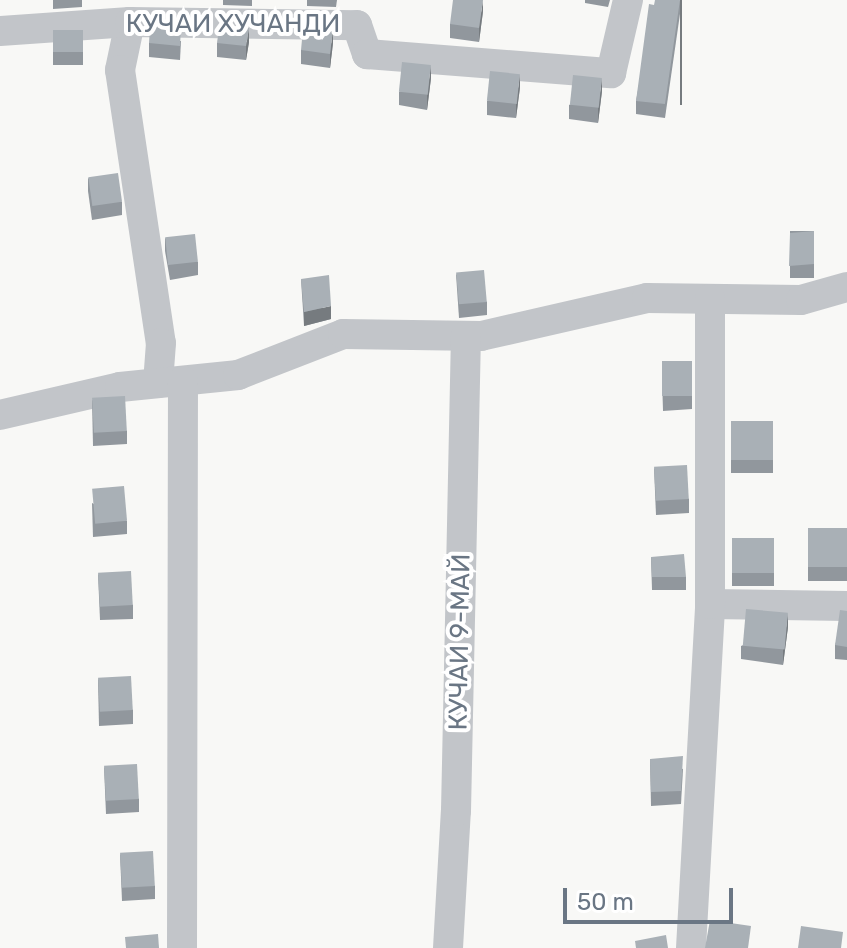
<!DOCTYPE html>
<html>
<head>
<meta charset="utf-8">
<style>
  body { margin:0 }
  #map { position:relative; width:847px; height:948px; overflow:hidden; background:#f8f8f6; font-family:Rubik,sans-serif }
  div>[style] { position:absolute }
  .minor>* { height:30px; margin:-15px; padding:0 15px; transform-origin:15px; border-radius:15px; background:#c2c5c9 }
  .wall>* { inset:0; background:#91979d; transform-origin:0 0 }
  .shaded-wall>* { inset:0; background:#767b7f; transform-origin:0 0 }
  .building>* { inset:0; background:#a9b0b6; transform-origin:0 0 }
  span { translate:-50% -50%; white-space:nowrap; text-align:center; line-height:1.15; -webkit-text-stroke:8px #fff; paint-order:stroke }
  .street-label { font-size:26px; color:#6a7684 }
  .scale { position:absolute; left:563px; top:888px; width:170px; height:36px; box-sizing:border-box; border:4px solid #6a7684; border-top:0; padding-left:10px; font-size:24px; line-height:28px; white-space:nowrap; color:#6a7684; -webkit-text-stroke:6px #fff; paint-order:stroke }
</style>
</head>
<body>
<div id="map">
  <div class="minor">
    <div style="left:130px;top:22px;width:49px;rotate:101.8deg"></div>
    <div style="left:120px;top:70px;width:276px;rotate:81.5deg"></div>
    <div style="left:161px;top:343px;width:40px;rotate:94.3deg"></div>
    <div style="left:0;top:31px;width:130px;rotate:-4deg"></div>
    <div style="left:130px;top:22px;width:227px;rotate:0.8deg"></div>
    <div style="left:357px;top:25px;width:31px;rotate:71deg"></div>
    <div style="left:367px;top:54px;width:245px;rotate:4.5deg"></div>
    <div style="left:611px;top:73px;width:75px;rotate:-76.9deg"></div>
    <div style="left:0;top:415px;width:123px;rotate:-13.1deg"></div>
    <div style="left:120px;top:387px;width:119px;rotate:-5.8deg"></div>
    <div style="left:238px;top:375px;width:113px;rotate:-21.3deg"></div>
    <div style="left:343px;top:334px;width:138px;rotate:0.8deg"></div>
    <div style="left:481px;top:336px;width:170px;rotate:-12.9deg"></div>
    <div style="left:647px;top:298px;width:154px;rotate:0.7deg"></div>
    <div style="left:801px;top:300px;width:48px;rotate:-15.8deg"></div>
    <div style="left:710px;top:604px;width:137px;rotate:0.8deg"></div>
    <div style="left:182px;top:948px;width:567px;rotate:-89.9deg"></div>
    <div style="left:448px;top:948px;width:137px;rotate:-86.7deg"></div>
    <div style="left:456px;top:811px;width:475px;rotate:-88.8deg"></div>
    <div style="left:691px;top:948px;width:345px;rotate:-86.8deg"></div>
    <div style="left:710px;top:604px;width:305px;rotate:-90deg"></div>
  </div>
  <div class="wall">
    <div style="clip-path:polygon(53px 0,82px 0,82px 7px,53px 9px)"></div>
    <div style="clip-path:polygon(223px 0,252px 0,252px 6px,223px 5px)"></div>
    <div style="clip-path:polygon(307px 0,337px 0,336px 7px,307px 6px)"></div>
    <div style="clip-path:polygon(585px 0,610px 0,608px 7px,585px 3px)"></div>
    <div style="clip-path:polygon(682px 0,665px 118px,636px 114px,636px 101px,654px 5px)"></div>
    <div style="clip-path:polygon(483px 11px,479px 42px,450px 38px,450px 24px)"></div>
    <div style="left:83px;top:30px;width:35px;height:30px;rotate:90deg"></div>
    <div style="clip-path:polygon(181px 41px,180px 60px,149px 57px,149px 43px)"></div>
    <div style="clip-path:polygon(249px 42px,246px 60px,217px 57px,217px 43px)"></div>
    <div style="clip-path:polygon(333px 43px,330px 68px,301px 64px,301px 50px)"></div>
    <div style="clip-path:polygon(431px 78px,427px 110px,399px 105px,399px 92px)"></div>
    <div style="clip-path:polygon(520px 87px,516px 118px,487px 115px,487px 101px)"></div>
    <div style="clip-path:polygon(602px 91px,598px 123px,569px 119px,569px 105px)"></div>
    <div style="clip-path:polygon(88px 178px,122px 202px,122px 215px,92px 220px,88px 191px)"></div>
    <div style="left:814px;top:231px;width:47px;height:24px;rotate:90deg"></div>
    <div style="clip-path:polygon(165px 238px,198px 262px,198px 275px,170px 280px,165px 251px)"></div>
    <div style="clip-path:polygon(456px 274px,487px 302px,487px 315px,459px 318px)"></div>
    <div style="clip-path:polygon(301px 279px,331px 319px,304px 326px)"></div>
    <div style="clip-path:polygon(692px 361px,692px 409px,663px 411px,662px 377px)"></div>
    <div style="clip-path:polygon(92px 400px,127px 431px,127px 444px,93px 446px)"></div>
    <div style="left:731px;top:421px;width:42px;height:52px"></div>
    <div style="clip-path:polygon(654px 468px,689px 499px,689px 513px,656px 515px)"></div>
    <div style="clip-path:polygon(92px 503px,127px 521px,127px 534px,93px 537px)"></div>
    <div style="left:847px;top:528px;width:53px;height:39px;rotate:90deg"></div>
    <div style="left:732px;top:538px;width:42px;height:48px"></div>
    <div style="clip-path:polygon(651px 557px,686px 577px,686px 590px,652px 590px)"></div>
    <div style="clip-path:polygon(98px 574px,133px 605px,133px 619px,100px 620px)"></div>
    <div style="clip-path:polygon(847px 611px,847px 660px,835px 659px,835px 645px)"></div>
    <div style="clip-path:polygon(788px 627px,783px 665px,741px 659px,741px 646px)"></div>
    <div style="clip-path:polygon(98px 679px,133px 710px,133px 724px,99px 726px)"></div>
    <div style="clip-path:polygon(650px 759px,683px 769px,681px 804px,651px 806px)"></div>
    <div style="clip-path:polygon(104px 767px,139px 799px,139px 812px,106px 814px)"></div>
    <div style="clip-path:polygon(120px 854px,155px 886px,155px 899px,122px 901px)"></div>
  </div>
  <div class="shaded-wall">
    <div style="clip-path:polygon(483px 0,483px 11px,479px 42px,479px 28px)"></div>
    <div style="left:680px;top:0;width:2px;height:105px"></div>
    <div style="clip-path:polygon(249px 28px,249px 42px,246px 60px,246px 46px)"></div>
    <div style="clip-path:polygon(333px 29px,333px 43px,330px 68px,330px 54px)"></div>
    <div style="clip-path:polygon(431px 65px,431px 78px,427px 110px,427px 96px)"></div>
    <div style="clip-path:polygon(520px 74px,520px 87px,516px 118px,516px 105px)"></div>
    <div style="clip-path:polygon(602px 78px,602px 91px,598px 123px,598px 109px)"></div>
    <div style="clip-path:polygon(331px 306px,331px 319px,304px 326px,304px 312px)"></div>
    <div style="clip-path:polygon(788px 613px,788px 627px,783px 665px,783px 651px)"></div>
  </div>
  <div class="building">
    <div style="clip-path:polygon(453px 0,483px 0,479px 28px,450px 24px)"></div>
    <div style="clip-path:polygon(655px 0,680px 0,665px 104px,636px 101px,649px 4px,654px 5px)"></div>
    <div style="clip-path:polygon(150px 27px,181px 27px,180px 46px,149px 43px)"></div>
    <div style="clip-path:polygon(219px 28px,249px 28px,246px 46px,217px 43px)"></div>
    <div style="clip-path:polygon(303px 29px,333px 29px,330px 54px,301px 50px)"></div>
    <div style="left:83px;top:30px;width:22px;height:30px;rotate:90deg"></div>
    <div style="left:402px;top:62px;width:29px;height:30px;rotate:6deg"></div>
    <div style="left:490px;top:71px;width:30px;height:30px;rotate:6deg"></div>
    <div style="left:573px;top:75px;width:29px;height:30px;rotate:6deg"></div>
    <div style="left:118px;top:173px;width:29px;height:30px;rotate:82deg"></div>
    <div style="clip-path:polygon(814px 231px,814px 264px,789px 266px,790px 233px)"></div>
    <div style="left:195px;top:234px;width:28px;height:30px;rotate:84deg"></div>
    <div style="left:484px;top:270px;width:32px;height:28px;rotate:85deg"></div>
    <div style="clip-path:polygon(329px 275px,331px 306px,304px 312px,301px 279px)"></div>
    <div style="left:692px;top:361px;width:35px;height:30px;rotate:90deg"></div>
    <div style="left:125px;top:396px;width:35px;height:33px;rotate:87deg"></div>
    <div style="left:731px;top:421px;width:42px;height:39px"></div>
    <div style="left:687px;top:465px;width:34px;height:33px;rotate:87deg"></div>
    <div style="left:124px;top:486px;width:35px;height:32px;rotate:85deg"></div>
    <div style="left:847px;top:528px;width:39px;height:39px;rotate:90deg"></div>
    <div style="left:732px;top:538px;width:42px;height:35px"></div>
    <div style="clip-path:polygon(684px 554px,686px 577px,652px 577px,651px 557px)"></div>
    <div style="left:131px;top:571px;width:34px;height:33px;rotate:87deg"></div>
    <div style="left:746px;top:609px;width:42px;height:37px;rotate:5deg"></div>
    <div style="clip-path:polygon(840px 610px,847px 611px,847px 647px,835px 645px)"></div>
    <div style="left:131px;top:676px;width:34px;height:33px;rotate:87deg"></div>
    <div style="clip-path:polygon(683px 756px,681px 791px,651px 792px,650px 759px)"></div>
    <div style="left:137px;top:764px;width:35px;height:33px;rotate:87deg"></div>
    <div style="left:153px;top:851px;width:35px;height:33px;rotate:87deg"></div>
    <div style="clip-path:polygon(710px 920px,751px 926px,748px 948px,705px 948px)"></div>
    <div style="clip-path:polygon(801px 926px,843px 932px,841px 948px,798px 948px)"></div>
    <div style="clip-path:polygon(158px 934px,159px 948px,126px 948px,125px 937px)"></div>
    <div style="clip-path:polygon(666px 935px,668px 948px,636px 948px,635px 941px)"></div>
  </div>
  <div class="street-label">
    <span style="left:233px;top:24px">КУЧАИ ХУЧАНДИ</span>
    <span style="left:460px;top:642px;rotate:-89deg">КУЧАИ 9-МАЙ</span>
  </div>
  <div class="scale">50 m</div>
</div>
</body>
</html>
